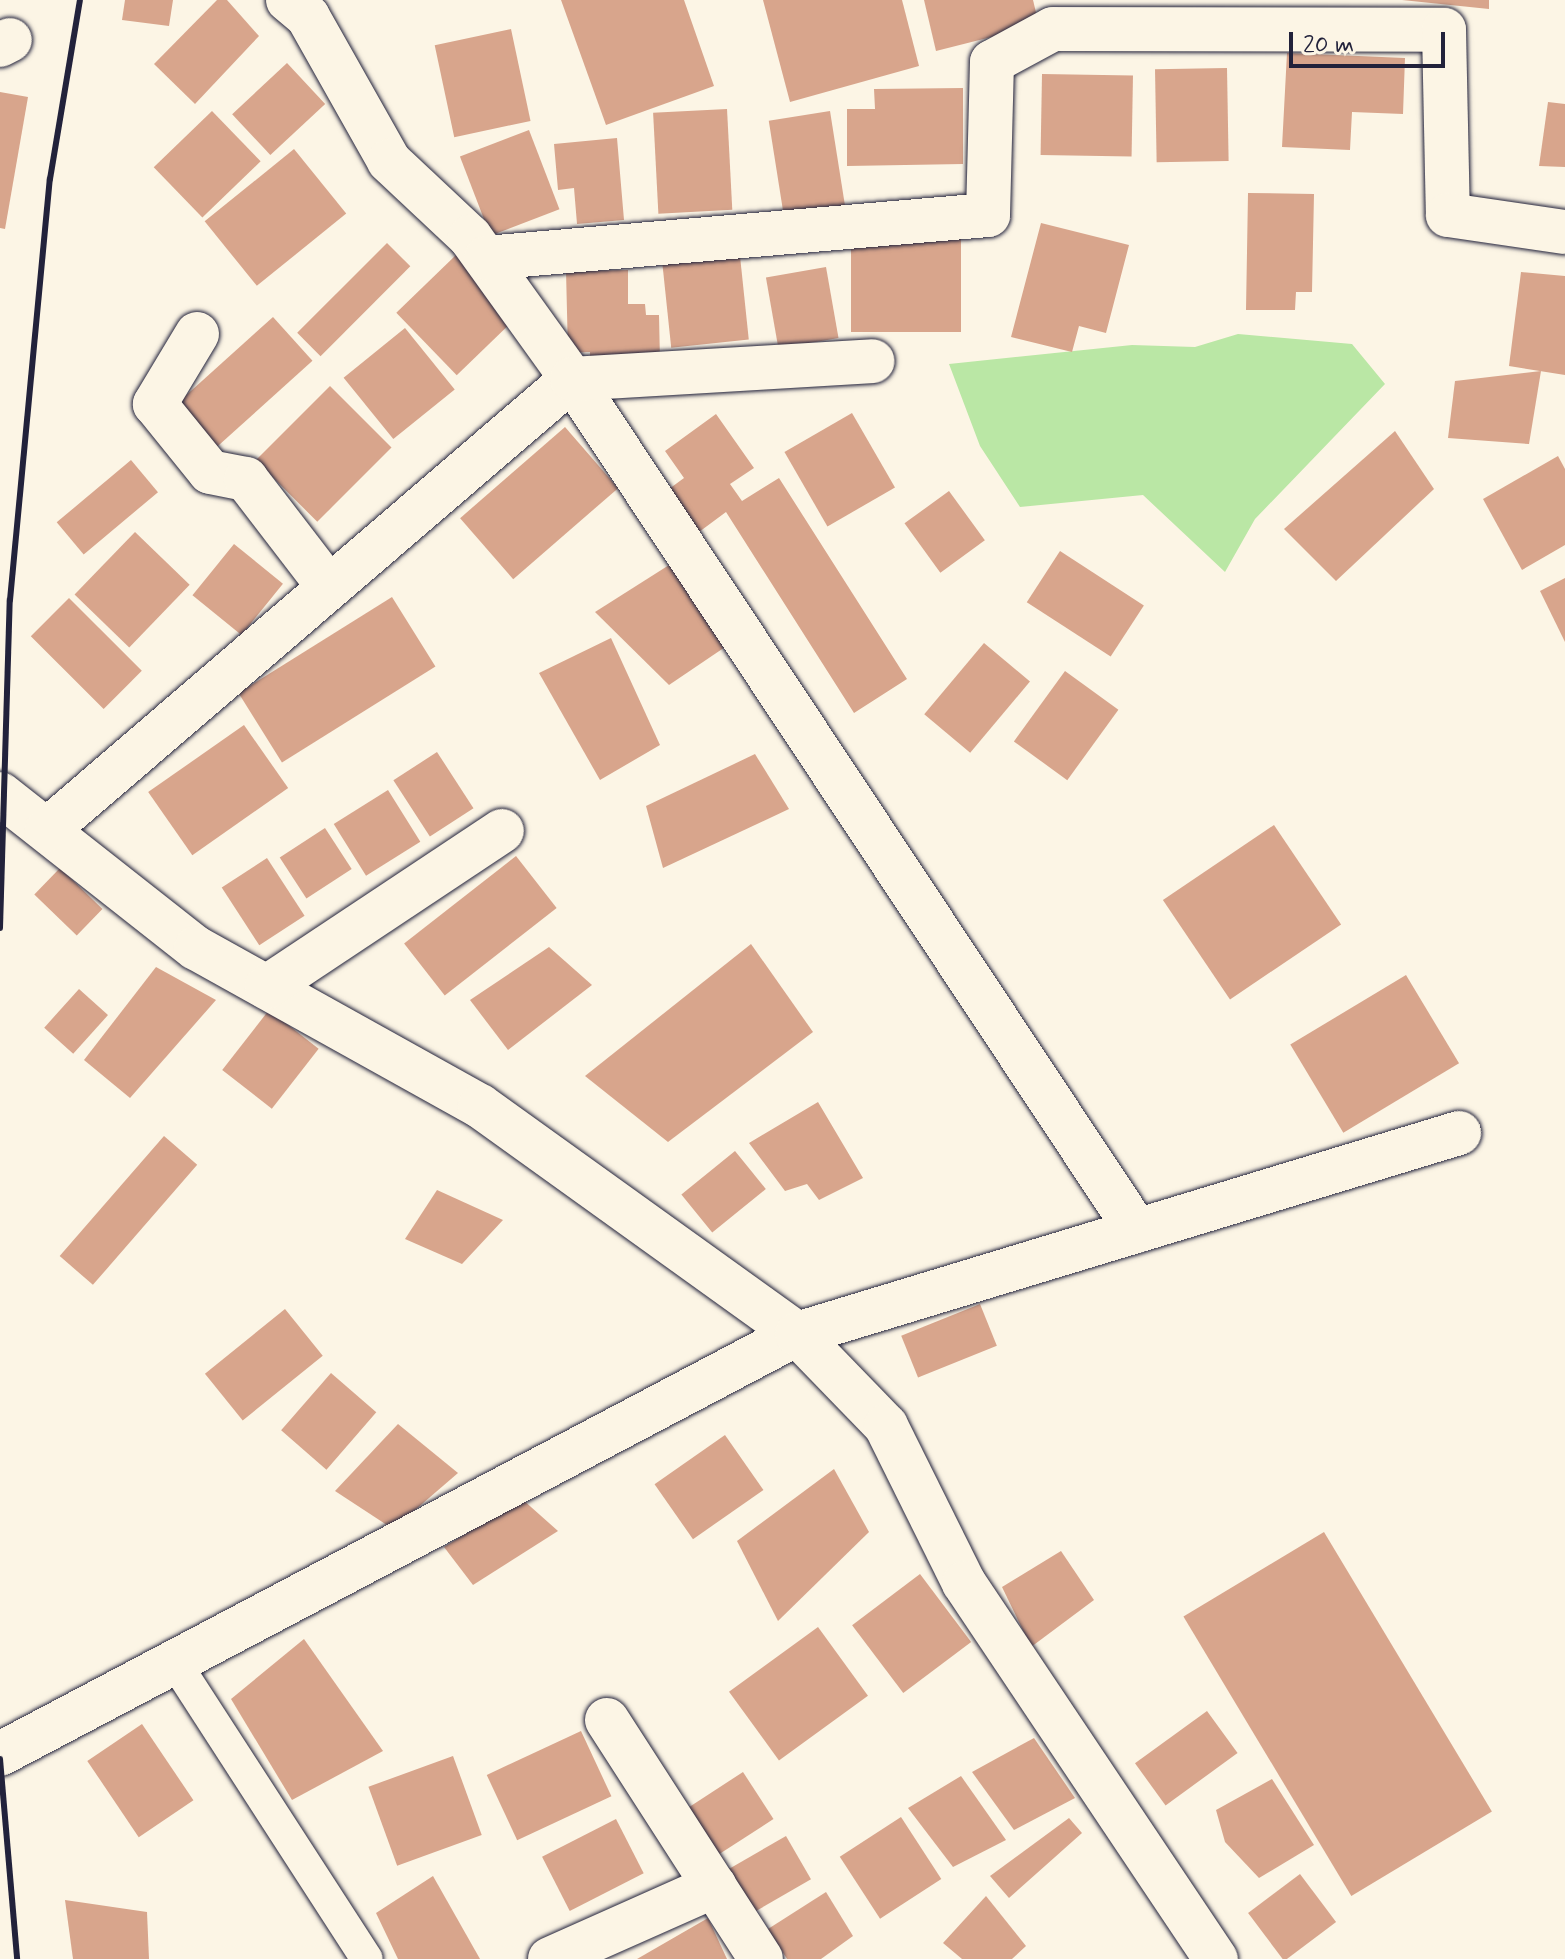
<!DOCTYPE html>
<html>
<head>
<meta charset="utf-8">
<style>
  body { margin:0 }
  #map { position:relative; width:1565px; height:1959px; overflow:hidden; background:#fcf5e5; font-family:Mynerve,sans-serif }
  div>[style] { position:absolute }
  .green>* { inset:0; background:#bae7a5 }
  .building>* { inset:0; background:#d8a58c; transform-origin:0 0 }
  .roads { filter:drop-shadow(0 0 2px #22223b) drop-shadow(0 0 2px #22223b) }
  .lane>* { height:32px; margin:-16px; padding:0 16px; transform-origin:16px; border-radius:16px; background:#fcf5e5 }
  .street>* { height:44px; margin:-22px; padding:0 22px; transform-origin:22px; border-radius:22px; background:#fcf5e5 }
  .rail>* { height:6px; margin:-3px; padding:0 3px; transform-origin:3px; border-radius:3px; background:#22223b }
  span { translate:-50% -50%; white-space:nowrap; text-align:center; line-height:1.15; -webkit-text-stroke:8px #fcf5e5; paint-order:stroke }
  .scale { position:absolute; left:1289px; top:32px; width:156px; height:36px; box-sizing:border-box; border:4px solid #22223b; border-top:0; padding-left:10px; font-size:24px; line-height:28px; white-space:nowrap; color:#22223b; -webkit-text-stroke:6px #fcf5e5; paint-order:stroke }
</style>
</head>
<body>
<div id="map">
  <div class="green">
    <div style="clip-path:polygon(1238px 334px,1352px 344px,1385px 384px,1255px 519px,1225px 572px,1143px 495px,1020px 507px,980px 446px,949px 364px,1132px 345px,1195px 347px)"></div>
  </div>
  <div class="building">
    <div style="clip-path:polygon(125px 0,173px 0,169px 26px,122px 20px)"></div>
    <div style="clip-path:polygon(217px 0,227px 0,259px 36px,195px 104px,154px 64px)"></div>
    <div style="clip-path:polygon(561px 0,684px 0,714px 86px,606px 125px)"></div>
    <div style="clip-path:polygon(763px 0,902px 0,919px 66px,790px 102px)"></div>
    <div style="clip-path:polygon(924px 0,1033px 0,1039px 25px,936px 51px)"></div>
    <div style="clip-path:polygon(1402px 0,1489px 0,1489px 9px)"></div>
    <div style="left:511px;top:29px;width:94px;height:78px;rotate:78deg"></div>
    <div style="clip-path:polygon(1287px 53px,1405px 58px,1403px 114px,1352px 112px,1350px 150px,1282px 147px)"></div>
    <div style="left:287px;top:63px;width:56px;height:75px;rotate:47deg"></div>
    <div style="left:1227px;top:68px;width:93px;height:72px;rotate:89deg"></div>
    <div style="left:1042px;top:74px;width:91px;height:81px;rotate:1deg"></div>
    <div style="clip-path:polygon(963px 88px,963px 164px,847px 166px,847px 109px,875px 109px,874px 89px)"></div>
    <div style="clip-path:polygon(0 92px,28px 97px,5px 229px,0 228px)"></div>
    <div style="clip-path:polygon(1548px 102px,1565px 104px,1565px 167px,1539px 166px)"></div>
    <div style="left:727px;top:109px;width:101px;height:74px;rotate:87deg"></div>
    <div style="left:212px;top:111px;width:70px;height:81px;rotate:46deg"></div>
    <div style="left:830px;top:111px;width:100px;height:62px;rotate:81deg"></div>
    <div style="left:529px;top:130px;width:85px;height:74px;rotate:69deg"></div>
    <div style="clip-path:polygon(617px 138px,624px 220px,577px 224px,574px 188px,558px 190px,554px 144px)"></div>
    <div style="left:294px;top:149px;width:83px;height:115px;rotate:51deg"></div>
    <div style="clip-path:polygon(1248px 193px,1314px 194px,1312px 292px,1296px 292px,1295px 310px,1246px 310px)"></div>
    <div style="clip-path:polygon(1041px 223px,1129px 245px,1106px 333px,1079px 326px,1072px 352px,1011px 337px)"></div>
    <div style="left:851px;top:239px;width:110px;height:93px"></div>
    <div style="left:387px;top:243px;width:33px;height:127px;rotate:45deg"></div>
    <div style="left:456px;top:255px;width:87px;height:83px;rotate:46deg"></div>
    <div style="left:740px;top:256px;width:84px;height:78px;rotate:84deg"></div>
    <div style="left:826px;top:267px;width:72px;height:61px;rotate:80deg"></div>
    <div style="clip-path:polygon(628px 270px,628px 304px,645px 304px,646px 315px,659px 315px,660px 362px,590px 364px,590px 352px,568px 353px,566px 271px)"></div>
    <div style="clip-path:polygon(1521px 272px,1565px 276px,1565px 375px,1509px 366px)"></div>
    <div style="left:273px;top:317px;width:59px;height:137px;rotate:48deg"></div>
    <div style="left:405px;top:328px;width:79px;height:79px;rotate:51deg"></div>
    <div style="clip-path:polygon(1541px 371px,1529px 444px,1448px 438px,1455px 381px)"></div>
    <div style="left:330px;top:386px;width:87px;height:105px;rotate:45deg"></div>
    <div style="left:852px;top:413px;width:86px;height:78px;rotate:60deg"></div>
    <div style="clip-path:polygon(716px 414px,754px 468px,730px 484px,742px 501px,779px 478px,907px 679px,854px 713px,726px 512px,699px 532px,669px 489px,684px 478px,665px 451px)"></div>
    <div style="left:565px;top:427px;width:81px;height:139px;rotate:49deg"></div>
    <div style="clip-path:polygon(1395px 431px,1434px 489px,1336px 581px,1284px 529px)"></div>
    <div style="clip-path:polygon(1558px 456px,1565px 469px,1565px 545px,1522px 570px,1483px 499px)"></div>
    <div style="left:131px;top:460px;width:42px;height:97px;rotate:50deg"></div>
    <div style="left:949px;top:491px;width:61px;height:55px;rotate:54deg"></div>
    <div style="left:135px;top:532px;width:76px;height:87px;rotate:44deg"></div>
    <div style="left:234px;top:544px;width:63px;height:66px;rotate:39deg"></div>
    <div style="left:1060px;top:551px;width:100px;height:61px;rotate:33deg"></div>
    <div style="clip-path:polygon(677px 560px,734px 641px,669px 685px,595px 612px)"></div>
    <div style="clip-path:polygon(1565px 578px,1565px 642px,1540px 591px)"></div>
    <div style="left:392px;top:597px;width:82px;height:181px;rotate:58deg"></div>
    <div style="left:69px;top:598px;width:103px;height:54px;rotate:45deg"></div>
    <div style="clip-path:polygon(611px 638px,660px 745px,600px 780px,539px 673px)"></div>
    <div style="left:984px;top:643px;width:60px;height:93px;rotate:40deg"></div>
    <div style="left:1065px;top:671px;width:66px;height:87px;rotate:36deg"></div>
    <div style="left:244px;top:725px;width:77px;height:117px;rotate:55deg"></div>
    <div style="left:437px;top:752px;width:67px;height:52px;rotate:57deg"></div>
    <div style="clip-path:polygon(755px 754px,789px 809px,663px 868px,646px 806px)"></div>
    <div style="left:388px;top:790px;width:61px;height:64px;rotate:58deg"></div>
    <div style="left:1274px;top:825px;width:120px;height:134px;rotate:56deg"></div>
    <div style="left:325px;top:828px;width:49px;height:54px;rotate:57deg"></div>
    <div style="left:516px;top:856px;width:66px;height:142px;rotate:52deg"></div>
    <div style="left:267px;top:858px;width:69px;height:54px;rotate:57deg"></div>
    <div style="left:60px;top:868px;width:59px;height:37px;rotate:44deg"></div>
    <div style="clip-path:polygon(751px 944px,813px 1032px,668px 1142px,585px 1076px)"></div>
    <div style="clip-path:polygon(549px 947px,592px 985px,508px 1050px,470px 1000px)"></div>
    <div style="clip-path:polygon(156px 967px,216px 1000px,130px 1098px,84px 1060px)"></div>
    <div style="left:1406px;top:975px;width:103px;height:135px;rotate:59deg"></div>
    <div style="left:79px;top:989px;width:39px;height:52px;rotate:42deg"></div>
    <div style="left:269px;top:1010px;width:63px;height:76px;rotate:38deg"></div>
    <div style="clip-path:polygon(818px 1102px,863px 1178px,819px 1200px,807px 1184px,785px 1191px,749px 1143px)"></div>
    <div style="left:164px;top:1136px;width:44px;height:159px;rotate:41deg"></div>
    <div style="left:735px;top:1151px;width:49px;height:69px;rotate:51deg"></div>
    <div style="clip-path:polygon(437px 1190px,503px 1220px,462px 1264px,405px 1239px)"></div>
    <div style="left:980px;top:1304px;width:45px;height:85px;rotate:68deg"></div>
    <div style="left:285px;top:1309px;width:60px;height:103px;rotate:51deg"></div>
    <div style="left:331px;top:1373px;width:60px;height:76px;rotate:41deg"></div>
    <div style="clip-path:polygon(398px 1424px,458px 1473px,393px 1529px,335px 1491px)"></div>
    <div style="left:725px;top:1435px;width:67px;height:86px;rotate:55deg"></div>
    <div style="clip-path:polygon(834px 1469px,869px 1532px,778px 1621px,737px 1541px)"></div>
    <div style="clip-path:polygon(522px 1499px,558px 1531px,473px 1585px,444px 1547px)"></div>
    <div style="left:1324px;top:1532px;width:326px;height:164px;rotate:59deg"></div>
    <div style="clip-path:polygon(1061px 1551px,1094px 1600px,1031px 1647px,1002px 1587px)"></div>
    <div style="left:920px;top:1574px;width:85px;height:85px;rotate:53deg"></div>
    <div style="left:818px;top:1627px;width:85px;height:110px;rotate:54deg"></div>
    <div style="clip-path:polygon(304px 1639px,383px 1751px,292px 1800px,231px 1699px)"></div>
    <div style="left:1207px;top:1711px;width:52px;height:89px;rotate:54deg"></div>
    <div style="left:142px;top:1724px;width:92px;height:66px;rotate:56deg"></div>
    <div style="left:581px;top:1731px;width:72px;height:104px;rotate:65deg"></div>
    <div style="clip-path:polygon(1034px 1738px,1075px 1798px,1014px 1830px,972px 1772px)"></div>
    <div style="left:453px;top:1756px;width:84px;height:90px;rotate:70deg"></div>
    <div style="left:743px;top:1772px;width:56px;height:65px;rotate:57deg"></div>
    <div style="clip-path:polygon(961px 1776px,1006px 1840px,953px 1867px,908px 1808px)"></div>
    <div style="clip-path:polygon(1272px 1779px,1314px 1845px,1259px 1878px,1225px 1842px,1216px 1810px)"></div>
    <div style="left:901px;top:1817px;width:74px;height:73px;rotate:57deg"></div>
    <div style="clip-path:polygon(1069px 1818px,1082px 1833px,1009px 1898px,990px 1876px)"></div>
    <div style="left:616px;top:1819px;width:61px;height:83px;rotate:63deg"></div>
    <div style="left:786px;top:1836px;width:50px;height:66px;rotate:60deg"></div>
    <div style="left:1300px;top:1874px;width:60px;height:65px;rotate:53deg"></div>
    <div style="clip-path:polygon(433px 1876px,480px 1959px,398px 1959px,376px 1913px)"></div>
    <div style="clip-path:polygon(826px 1892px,853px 1936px,821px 1959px,787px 1959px,768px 1929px)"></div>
    <div style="clip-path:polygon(986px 1896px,1026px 1946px,1012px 1959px,962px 1959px,943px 1943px)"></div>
    <div style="clip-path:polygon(65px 1900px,147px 1912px,149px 1959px,73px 1959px)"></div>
    <div style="clip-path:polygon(708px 1918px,727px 1959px,637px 1959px)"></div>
  </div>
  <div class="roads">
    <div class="lane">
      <div style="left:176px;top:1664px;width:351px;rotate:57.1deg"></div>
    </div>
    <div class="street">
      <div style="left:288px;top:0;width:26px;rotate:40deg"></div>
      <div style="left:308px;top:17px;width:165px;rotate:60.6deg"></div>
      <div style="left:389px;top:161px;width:111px;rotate:43.2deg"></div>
      <div style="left:470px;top:237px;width:175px;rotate:54.3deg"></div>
      <div style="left:572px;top:379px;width:1022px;rotate:56.45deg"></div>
      <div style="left:0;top:45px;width:11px;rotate:-27deg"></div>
      <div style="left:486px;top:258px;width:504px;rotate:-4.9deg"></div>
      <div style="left:988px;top:215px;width:153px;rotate:-88.5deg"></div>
      <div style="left:992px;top:62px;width:69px;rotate:-28.4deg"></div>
      <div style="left:1053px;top:29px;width:391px;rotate:0.1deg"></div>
      <div style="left:1444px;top:30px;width:185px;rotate:88.8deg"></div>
      <div style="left:1448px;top:215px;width:118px;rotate:8.3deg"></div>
      <div style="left:197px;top:334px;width:82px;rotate:121deg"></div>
      <div style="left:155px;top:404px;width:87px;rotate:51deg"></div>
      <div style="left:210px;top:472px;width:37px;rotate:11deg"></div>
      <div style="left:246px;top:479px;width:136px;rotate:52.5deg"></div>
      <div style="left:0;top:794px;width:249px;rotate:38.2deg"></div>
      <div style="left:196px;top:948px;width:325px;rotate:29.1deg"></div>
      <div style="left:480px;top:1106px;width:390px;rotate:35.7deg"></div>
      <div style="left:797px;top:1334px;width:128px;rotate:45.9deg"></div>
      <div style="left:886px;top:1426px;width:175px;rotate:63.6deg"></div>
      <div style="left:964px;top:1583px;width:453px;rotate:56.2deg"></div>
      <div style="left:47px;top:830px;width:692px;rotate:-40.66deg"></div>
      <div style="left:572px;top:379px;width:301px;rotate:-3.4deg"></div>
      <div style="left:267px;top:987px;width:282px;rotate:-33.6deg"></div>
      <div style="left:607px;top:1720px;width:284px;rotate:57.2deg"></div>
      <div style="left:0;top:1754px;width:901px;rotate:-27.79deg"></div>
      <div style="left:797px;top:1334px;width:692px;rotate:-16.89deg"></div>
      <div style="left:550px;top:1959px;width:180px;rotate:-24deg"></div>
    </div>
  </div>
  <div class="rail">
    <div style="left:0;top:928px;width:328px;rotate:-88.3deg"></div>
    <div style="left:10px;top:600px;width:423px;rotate:-84.6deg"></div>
    <div style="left:50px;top:179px;width:181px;rotate:-80.5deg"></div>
    <div style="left:0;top:1759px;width:201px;rotate:85.1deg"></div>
  </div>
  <div class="scale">20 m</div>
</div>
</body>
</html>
